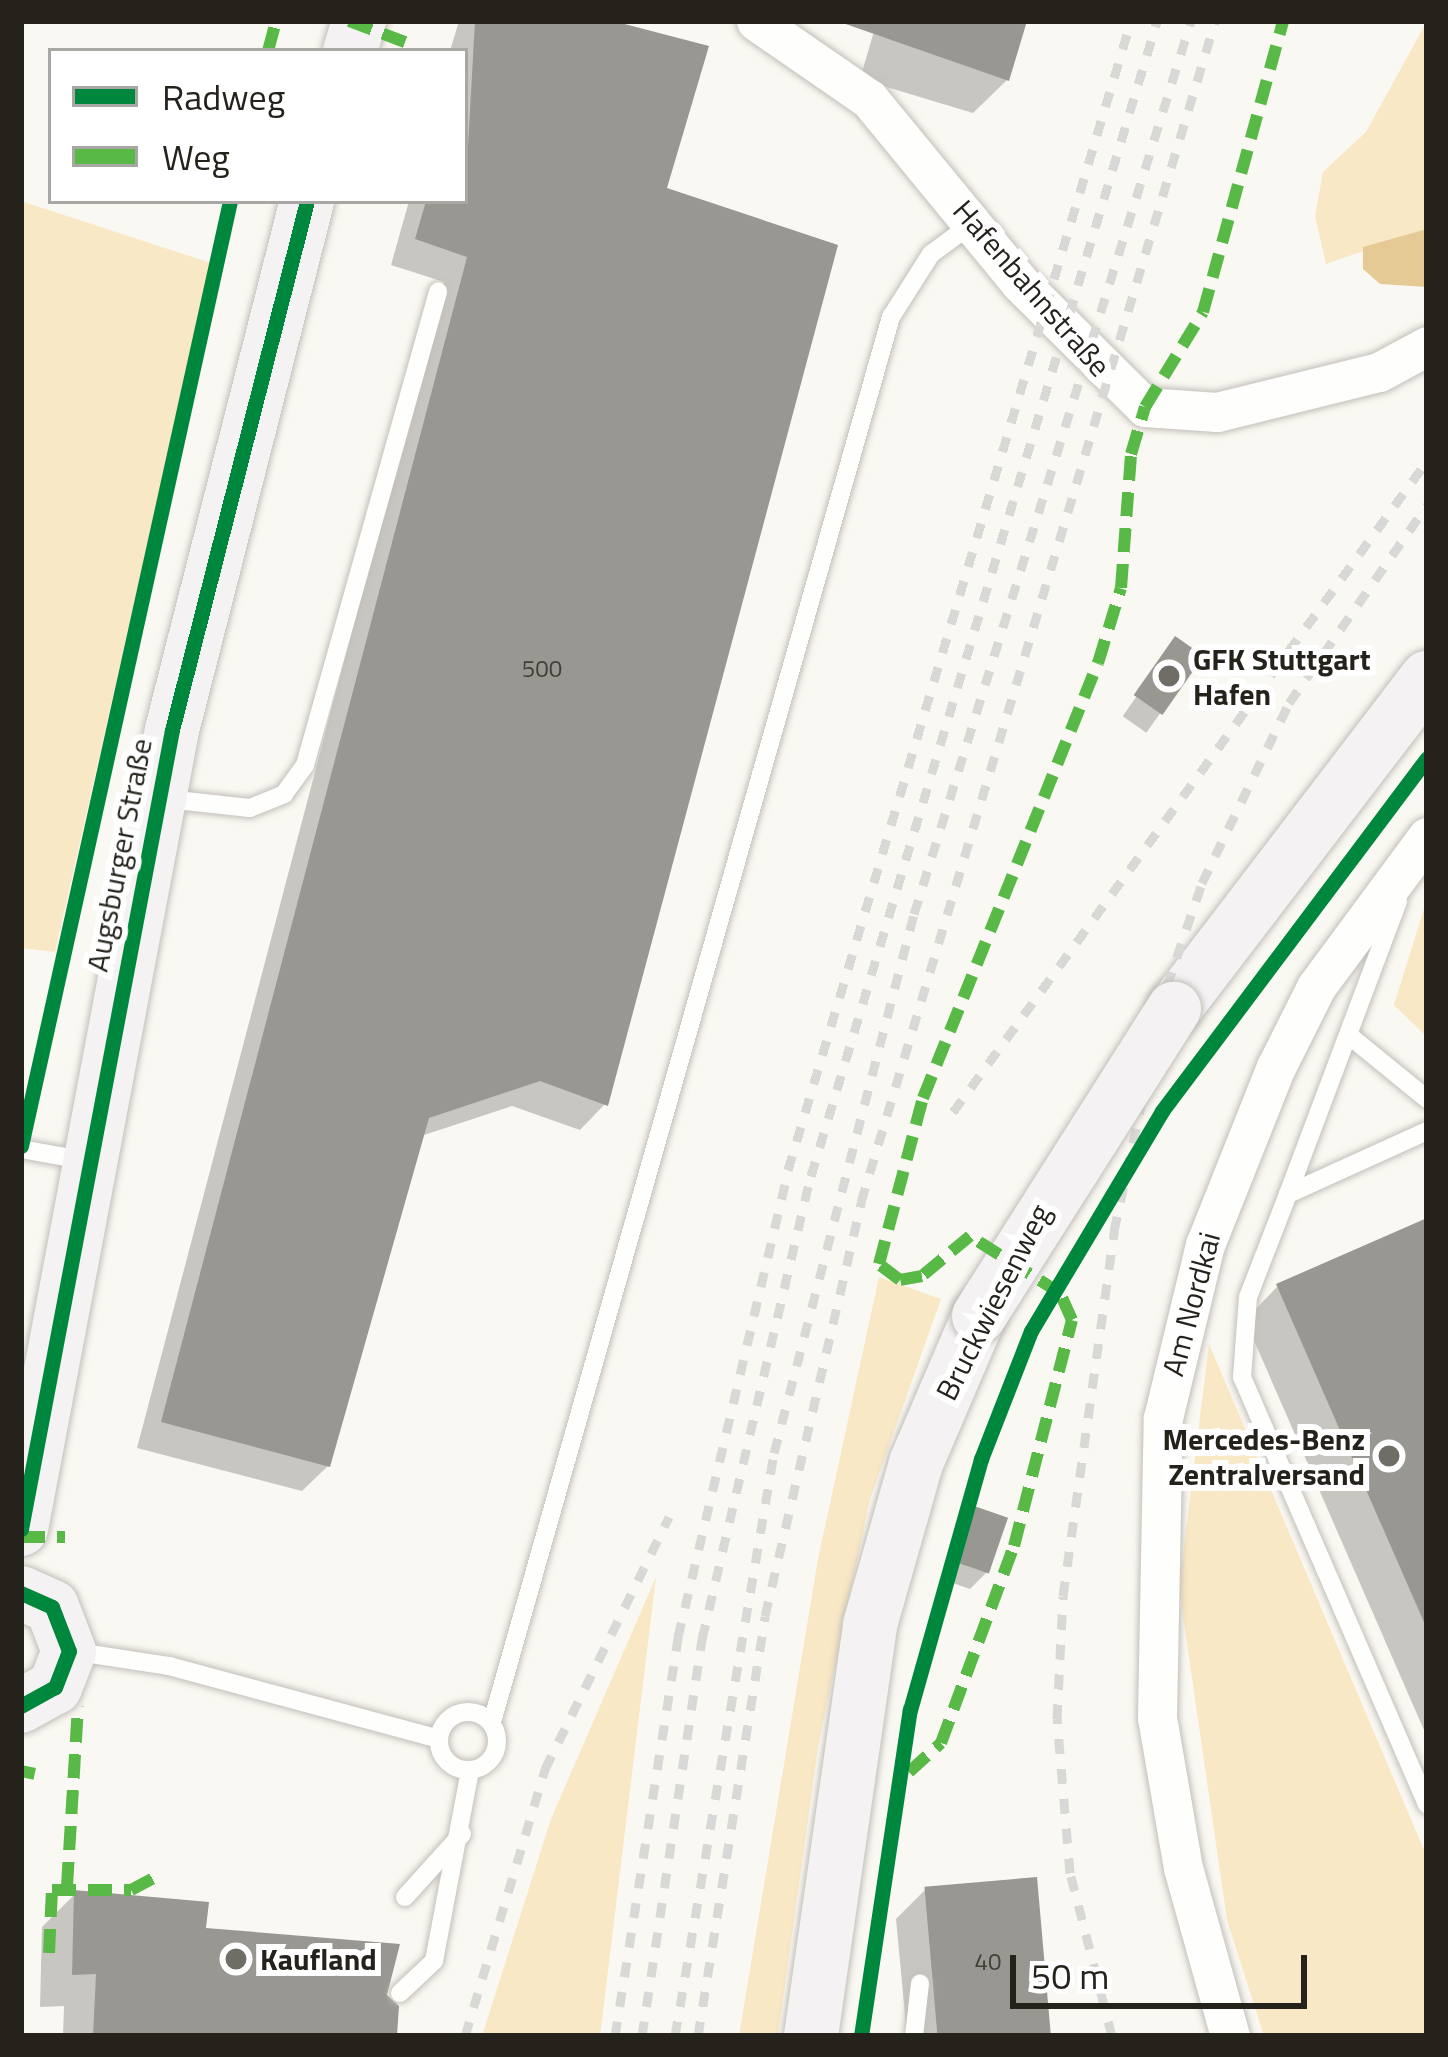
<!DOCTYPE html>
<html>
<head>
<meta charset="utf-8">
<style>
  body { margin:0 }
  #map { position:relative; width:1448px; height:2057px; overflow:hidden; background:#faf8f2; font-family:"Titillium Web",sans-serif }
  div>[style] { position:absolute }
  .green>* { inset:0; background:#f9e8c5 }
  .water>* { inset:0; background:#e5ca95 }
  .shadow>* { inset:0; background:#0003; transform-origin:0 0 }
  .building>* { inset:0; background:#999792; transform-origin:0 0 }
  .roads { filter:drop-shadow(0 0 3px #c3c0bb) drop-shadow(0 0 3px #c3c0bb) }
  .lane>* { height:18px; margin:-9px; padding:0 9px; transform-origin:9px; border-radius:9px; background:#fefefd }
  .lane>.ring { margin:-9px; padding:0; box-sizing:content-box; background:none; border:18px solid #fefefd; border-radius:50% }
  .street>* { height:39px; margin:-19.5px; padding:0 19.5px; transform-origin:19.5px; border-radius:19.5px; background:#fefefd }
  .secondary>* { height:54px; margin:-27px; padding:0 27px; transform-origin:27px; border-radius:27px; background:#f4f2f3 }
  .rail>* { height:9px; margin-top:-4.5px; transform-origin:0; background:repeating-linear-gradient(90deg,#d8d8d6 0 15px,transparent 0 30px) }
  .bridges { filter:drop-shadow(0 0 3px #c3c0bb) drop-shadow(0 0 3px #c3c0bb) }
  .secondary-bridge>* { height:54px; margin:-27px; padding:0 27px; transform-origin:27px; border-radius:27px; background:#f4f2f3 }
  .quiet>* { height:12px; margin-top:-6px; transform-origin:0; background:repeating-linear-gradient(90deg,#58b947 0 24px,transparent 0 36px) }
  .cycleway>* { height:15px; margin:-7.5px; padding:0 7.5px; transform-origin:7.5px; border-radius:7.5px; background:#00873e }
  .dots>* { width:33px; height:33px; translate:-50% -50%; box-sizing:border-box; border:6px solid #fff; border-radius:50% }
  span { translate:-50% -50%; white-space:nowrap; text-align:center; line-height:1.15; -webkit-text-stroke:12px #fff; paint-order:stroke }
  .number-label { font-size:24px; color:#423f39 }
  .number-label span { -webkit-text-stroke-width:0 }
  .street-label { font-size:30px; color:#25221b }
  .poi-label { font-size:30px; color:#25221b; font-weight:700 }
  .left { translate:0 -50%; text-align:left }
  .right { translate:-100% -50%; text-align:right }
  .frame { position:absolute; inset:0; border:24px solid #25221b; pointer-events:none }
  .legend { position:absolute; left:48px; top:48px; width:420px; height:156px; box-sizing:border-box; background:#fff; border:3px solid #a8a7a4; margin:0; padding:15px 21px; list-style:none; font-size:36px; color:#25221b }
  .legend li { display:flex; align-items:center; gap:24px; height:60px }
  .legend b { width:60px; border:3px solid #a8a7a4 }
  .scale { position:absolute; left:1010px; top:1955px; width:297px; height:54px; box-sizing:border-box; border:6px solid #25221b; border-top:0; padding-left:15px; font-size:36px; line-height:42px; white-space:nowrap; color:#25221b; -webkit-text-stroke:9px #fff; paint-order:stroke }
</style>
</head>
<body>
<div id="map">
  <div class="green">
    <div style="clip-path:polygon(1427px 21px,1427px 229px,1326px 264px,1315px 216px,1323px 172px,1366px 132px)"></div>
    <div style="clip-path:polygon(21px 201px,211px 263px,55px 952px,21px 948px)"></div>
    <div style="clip-path:polygon(1427px 899px,1427px 1037px,1394px 1005px)"></div>
    <div style="clip-path:polygon(879px 1277px,941px 1299px,870px 1499px,818px 1747px,778px 2036px,739px 2036px,818px 1559px)"></div>
    <div style="clip-path:polygon(1209px 1344px,1427px 1857px,1427px 2036px,1264px 2036px,1227px 1920px,1179px 1588px)"></div>
    <div style="clip-path:polygon(656px 1577px,600px 2036px,482px 2036px,551px 1819px)"></div>
  </div>
  <div class="water">
    <div style="clip-path:polygon(1427px 229px,1427px 287px,1380px 284px,1363px 269px,1363px 247px)"></div>
  </div>
  <div class="shadow">
    <div style="clip-path:polygon(459px 21px,602px 21px,605px 1104px,580px 1130px,512px 1106px,421px 1136px,328px 1466px,302px 1491px,137px 1448px,444px 282px,391px 265px,409px 201px,465px 201px,465px 51px,450px 51px)"></div>
    <div style="clip-path:polygon(877px 21px,1024px 21px,1007px 80px,973px 113px,860px 79px)"></div>
    <div style="left:1176px;top:640px;width:29px;height:93px;rotate:35deg"></div>
    <div style="clip-path:polygon(1427px 1222px,1427px 1737px,1245px 1320px,1278px 1286px)"></div>
    <div style="clip-path:polygon(975px 1510px,987px 1572px,970px 1589px,941px 1579px)"></div>
    <div style="clip-path:polygon(925px 1890px,1049px 2036px,907px 2036px,896px 1919px)"></div>
    <div style="clip-path:polygon(75px 1894px,384px 1991px,394px 2036px,63px 2036px,64px 2006px,40px 2007px,42px 1927px)"></div>
  </div>
  <div class="building">
    <div style="clip-path:polygon(475px 21px,613px 21px,709px 46px,667px 188px,838px 245px,608px 1106px,540px 1081px,429px 1118px,330px 1467px,161px 1422px,467px 257px,415px 239px,426px 201px,465px 201px)"></div>
    <div style="clip-path:polygon(837px 21px,1027px 21px,1009px 81px)"></div>
    <div style="left:1175px;top:636px;width:35px;height:72px;rotate:35deg"></div>
    <div style="clip-path:polygon(1427px 1218px,1427px 1629px,1276px 1284px)"></div>
    <div style="left:974px;top:1506px;width:36px;height:59px;rotate:19deg"></div>
    <div style="left:1037px;top:1877px;width:160px;height:113px;rotate:85deg"></div>
    <div style="clip-path:polygon(74px 1890px,209px 1902px,206px 1928px,400px 1944px,387px 1995px,399px 2006px,397px 2036px,93px 2036px,96px 1974px,72px 1975px)"></div>
  </div>
  <div class="roads">
    <div class="lane">
      <div style="left:167px;top:799px;width:83px;rotate:6.2deg"></div>
      <div style="left:250px;top:808px;width:37px;rotate:-22deg"></div>
      <div style="left:284px;top:794px;width:36px;rotate:-54deg"></div>
      <div style="left:305px;top:765px;width:492px;rotate:-74.3deg"></div>
      <div style="left:1351px;top:1037px;width:98px;rotate:39.2deg"></div>
      <div style="left:1427px;top:1131px;width:153px;rotate:155.6deg"></div>
      <div style="left:1288px;top:1194px;width:110px;rotate:111.2deg"></div>
      <div style="left:1248px;top:1297px;width:80px;rotate:94.3deg"></div>
      <div style="left:1242px;top:1377px;width:466px;rotate:66.6deg"></div>
      <div style="left:21px;top:1149px;width:67px;rotate:10.3deg"></div>
      <div style="left:1288px;top:1194px;width:313px;rotate:-69.4deg"></div>
      <div style="left:71px;top:1651px;width:99px;rotate:8.7deg"></div>
      <div style="left:169px;top:1666px;width:280px;rotate:15.1deg"></div>
      <div class="ring" style="left:439px;top:1712px;width:40px;height:40px"></div>
      <div style="left:492px;top:1722px;width:1461px;rotate:-74.15deg"></div>
      <div style="left:891px;top:317px;width:75px;rotate:-57.6deg"></div>
      <div style="left:931px;top:254px;width:52px;rotate:-36.4deg"></div>
      <div style="left:405px;top:1897px;width:85px;rotate:-47.9deg"></div>
      <div style="left:400px;top:1993px;width:47px;rotate:-43.3deg"></div>
      <div style="left:434px;top:1961px;width:194px;rotate:-79.3deg"></div>
      <div style="left:914px;top:2036px;width:53px;rotate:-83.5deg"></div>
    </div>
    <div class="street">
      <div style="left:756px;top:21px;width:137px;rotate:34.6deg"></div>
      <div style="left:869px;top:99px;width:238px;rotate:50.6deg"></div>
      <div style="left:1020px;top:283px;width:176px;rotate:44.8deg"></div>
      <div style="left:1145px;top:407px;width:72px;rotate:4deg"></div>
      <div style="left:1217px;top:412px;width:167px;rotate:-13.9deg"></div>
      <div style="left:1379px;top:372px;width:55px;rotate:-28.4deg"></div>
      <div style="left:1230px;top:2036px;width:174px;rotate:-105.6deg"></div>
      <div style="left:1183px;top:1868px;width:153px;rotate:-99.8deg"></div>
      <div style="left:1157px;top:1717px;width:299px;rotate:-88.9deg"></div>
      <div style="left:1163px;top:1418px;width:178px;rotate:-76.4deg"></div>
      <div style="left:1205px;top:1245px;width:192px;rotate:-68.3deg"></div>
      <div style="left:1276px;top:1067px;width:89px;rotate:-63.4deg"></div>
      <div style="left:1316px;top:987px;width:187px;rotate:-53.5deg"></div>
    </div>
    <div class="secondary">
      <div style="left:350px;top:51px;width:31px;rotate:-73deg"></div>
      <div style="left:1174px;top:1009px;width:417px;rotate:-52.6deg"></div>
      <div style="left:21px;top:1529px;width:813px;rotate:-79.3deg"></div>
      <div style="left:172px;top:730px;width:546px;rotate:-75.68deg"></div>
      <div style="left:21px;top:1593px;width:34px;rotate:24deg"></div>
      <div style="left:52px;top:1607px;width:47px;rotate:68.9deg"></div>
      <div style="left:69px;top:1651px;width:39px;rotate:111deg"></div>
      <div style="left:55px;top:1687px;width:39px;rotate:151deg"></div>
      <div style="left:811px;top:2036px;width:415px;rotate:-81.8deg"></div>
      <div style="left:870px;top:1625px;width:168px;rotate:-74.1deg"></div>
      <div style="left:916px;top:1463px;width:160px;rotate:-66.8deg"></div>
    </div>
  </div>
  <div class="rail">
    <div style="left:953px;top:1112px;width:805px;rotate:-53.94deg"></div>
    <div style="left:465px;top:2036px;width:279px;rotate:-73.3deg"></div>
    <div style="left:545px;top:1769px;width:281px;rotate:-63.8deg"></div>
    <div style="left:615px;top:2036px;width:404px;rotate:-81deg"></div>
    <div style="left:678px;top:1637px;width:480px;rotate:-76.7deg"></div>
    <div style="left:788px;top:1170px;width:1199px;rotate:-73.38deg"></div>
    <div style="left:642px;top:2036px;width:402px;rotate:-81.4deg"></div>
    <div style="left:702px;top:1639px;width:476px;rotate:-76.8deg"></div>
    <div style="left:811px;top:1176px;width:1206px;rotate:-73.32deg"></div>
    <div style="left:675px;top:2036px;width:591px;rotate:-80.36deg"></div>
    <div style="left:774px;top:1453px;width:557px;rotate:-75.44deg"></div>
    <div style="left:914px;top:914px;width:935px;rotate:-72.77deg"></div>
    <div style="left:698px;top:2036px;width:425px;rotate:-80.9deg"></div>
    <div style="left:765px;top:1616px;width:425px;rotate:-76.9deg"></div>
    <div style="left:861px;top:1202px;width:1233px;rotate:-73.31deg"></div>
    <div style="left:1112px;top:2036px;width:168px;rotate:-104.4deg"></div>
    <div style="left:1070px;top:1873px;width:155px;rotate:-94.8deg"></div>
    <div style="left:1057px;top:1719px;width:123px;rotate:-87.2deg"></div>
    <div style="left:1063px;top:1596px;width:369px;rotate:-82deg"></div>
    <div style="left:1114px;top:1231px;width:251px;rotate:-77.8deg"></div>
    <div style="left:1167px;top:986px;width:109px;rotate:-71.2deg"></div>
    <div style="left:1202px;top:883px;width:200px;rotate:-64.2deg"></div>
    <div style="left:1289px;top:703px;width:241px;rotate:-55.1deg"></div>
  </div>
  <div class="bridges">
    <div class="secondary-bridge">
      <div style="left:979px;top:1316px;width:364px;rotate:-57.6deg"></div>
    </div>
  </div>
  <div class="quiet">
    <div style="left:349px;top:21px;width:60px;rotate:20.6deg"></div>
    <div style="left:268px;top:51px;width:31px;rotate:-75deg"></div>
    <div style="left:21px;top:1537px;width:44px"></div>
    <div style="left:21px;top:1771px;width:14px;rotate:12deg"></div>
    <div style="left:909px;top:1772px;width:43px;rotate:-42.2deg"></div>
    <div style="left:941px;top:1743px;width:210px;rotate:-69.7deg"></div>
    <div style="left:1014px;top:1546px;width:233px;rotate:-75.6deg"></div>
    <div style="left:1072px;top:1320px;width:30px;rotate:-114deg"></div>
    <div style="left:1060px;top:1293px;width:107px;rotate:-147.7deg"></div>
    <div style="left:970px;top:1236px;width:62px;rotate:140.2deg"></div>
    <div style="left:922px;top:1276px;width:22px;rotate:170deg"></div>
    <div style="left:900px;top:1280px;width:26px;rotate:-143deg"></div>
    <div style="left:879px;top:1264px;width:172px;rotate:-75.2deg"></div>
    <div style="left:923px;top:1098px;width:469px;rotate:-68.1deg"></div>
    <div style="left:1098px;top:663px;width:78px;rotate:-73deg"></div>
    <div style="left:1121px;top:588px;width:134px;rotate:-85.7deg"></div>
    <div style="left:1131px;top:454px;width:49px;rotate:-73.4deg"></div>
    <div style="left:1145px;top:407px;width:111px;rotate:-58.6deg"></div>
    <div style="left:1203px;top:312px;width:302px;rotate:-74.6deg"></div>
    <div style="left:67px;top:1886px;width:180px;rotate:-86.5deg"></div>
    <div style="left:49px;top:1953px;width:63px;rotate:-87.3deg"></div>
    <div style="left:52px;top:1890px;width:79px"></div>
    <div style="left:131px;top:1890px;width:32px;rotate:-28deg"></div>
  </div>
  <div class="cycleway">
    <div style="left:21px;top:1146px;width:968px;rotate:-77.53deg"></div>
    <div style="left:21px;top:1529px;width:813px;rotate:-79.3deg"></div>
    <div style="left:172px;top:730px;width:546px;rotate:-75.68deg"></div>
    <div style="left:21px;top:1593px;width:34px;rotate:24deg"></div>
    <div style="left:52px;top:1607px;width:47px;rotate:68.9deg"></div>
    <div style="left:69px;top:1651px;width:39px;rotate:111deg"></div>
    <div style="left:55px;top:1687px;width:39px;rotate:151deg"></div>
    <div style="left:861px;top:2036px;width:330px;rotate:-81.5deg"></div>
    <div style="left:910px;top:1710px;width:261px;rotate:-74.2deg"></div>
    <div style="left:981px;top:1459px;width:137px;rotate:-68.7deg"></div>
    <div style="left:1031px;top:1331px;width:256px;rotate:-59.2deg"></div>
    <div style="left:1162px;top:1111px;width:441px;rotate:-53.1deg"></div>
  </div>
  <div class="dots">
    <div style="left:1169px;top:676px;background:#706d66"></div>
    <div style="left:1389px;top:1456px;background:#706d66"></div>
    <div style="left:236px;top:1959px;background:#706d66"></div>
  </div>
  <div class="number-label">
    <span style="left:542px;top:669px">500</span>
    <span style="left:988px;top:1962px">40</span>
  </div>
  <div class="street-label">
    <span style="left:1032px;top:288px;rotate:49deg">Hafenbahnstraße</span>
    <span style="left:119px;top:855px;rotate:-79deg">Augsburger Straße</span>
    <span style="left:993px;top:1302px;rotate:-63deg">Bruckwiesenweg</span>
    <span style="left:1191px;top:1304px;rotate:-75deg">Am Nordkai</span>
  </div>
  <div class="poi-label">
    <span class="left" style="left:1193px;top:676px">GFK Stuttgart<br>Hafen</span>
    <span class="right" style="left:1365px;top:1456px">Mercedes-Benz<br>Zentralversand</span>
    <span class="left" style="left:260px;top:1959px">Kaufland</span>
  </div>
  <div class="frame"></div>
  <ul class="legend">
  <li><b style="height:15px;background:#00873e"></b>Radweg</li>
  <li><b style="height:15px;background:#58b947"></b>Weg</li>
  </ul>
  <div class="scale">50 m</div>
</div>
</body>
</html>
